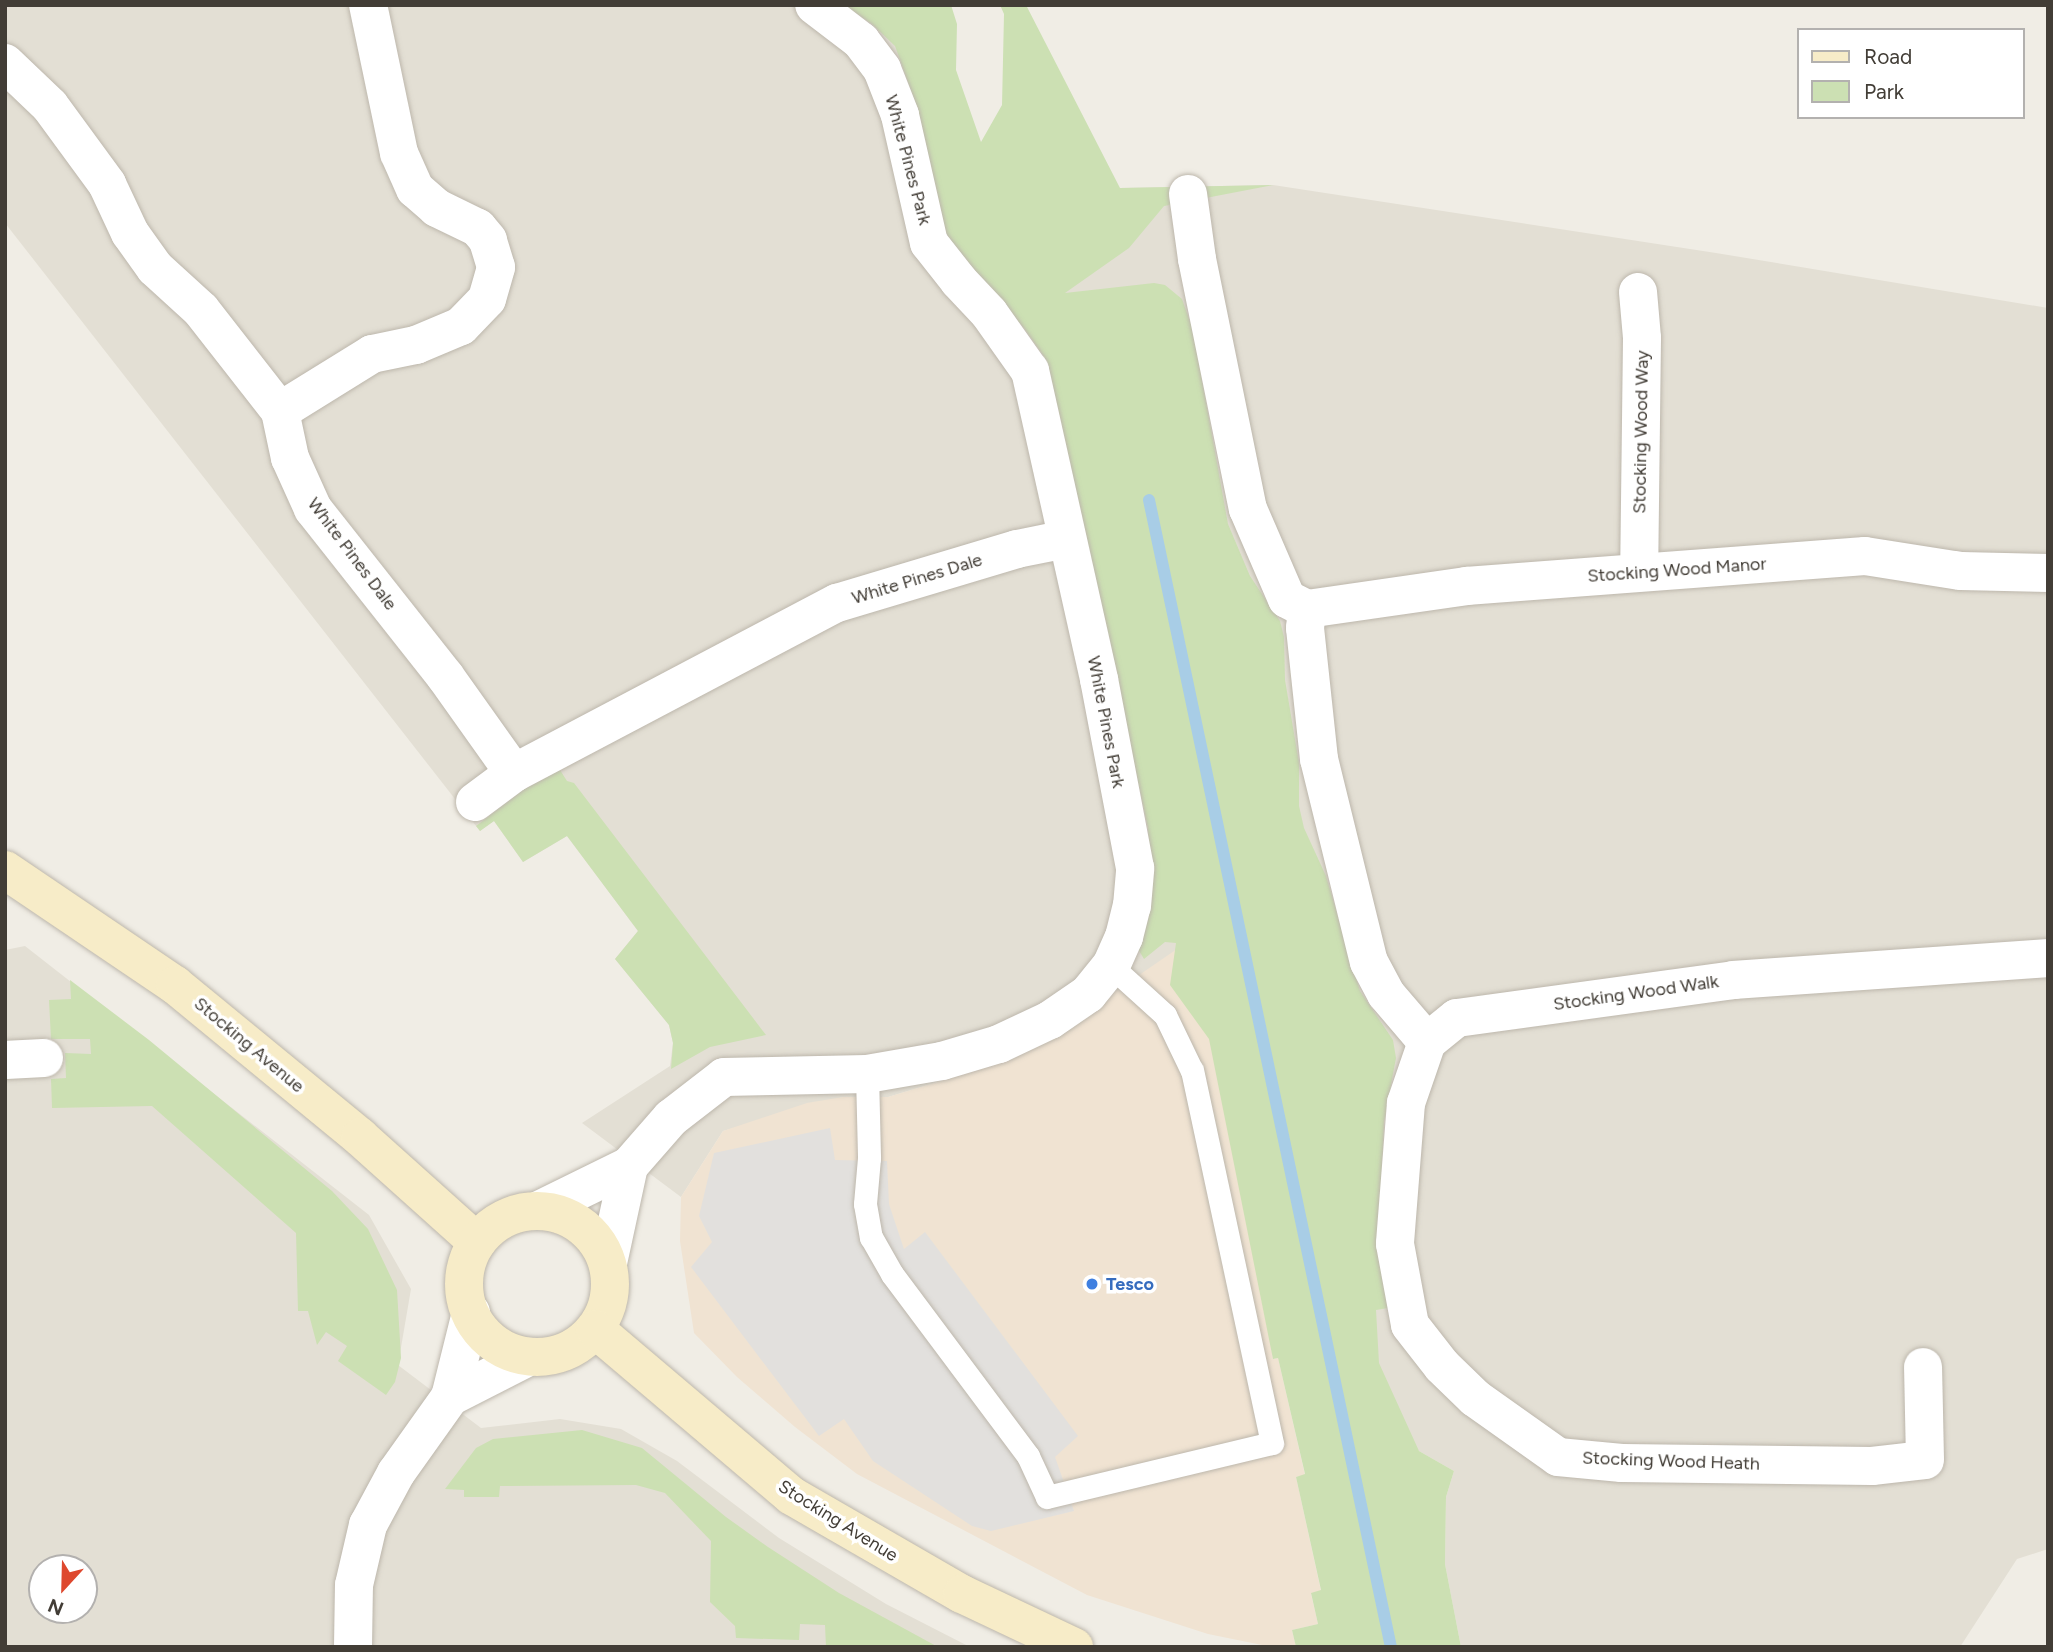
<!DOCTYPE html>
<html>
<head>
<meta charset="utf-8">
<style>
  body { margin:0 }
  #map { position:relative; width:2053px; height:1652px; overflow:hidden; background:#f0ede5; font-family:Figtree,sans-serif }
  div>[style] { position:absolute }
  .residential>* { inset:0; background:#e3dfd4 }
  .commercial>* { inset:0; background:#f0e3d2 }
  .green>* { inset:0; background:#cce0b3 }
  .parking>* { inset:0; background:#e2e0dd }
  .stream>* { height:12px; margin:-6px; padding:0 6px; transform-origin:6px; border-radius:6px; background:#a8cde6 }
  .roads { filter:drop-shadow(0 0 2px #bdb7ac) drop-shadow(0 0 2px #bdb7ac) }
  .lane>* { height:23px; margin:-11.5px; padding:0 11.5px; transform-origin:11.5px; border-radius:11.5px; background:#fff }
  .street>* { height:38px; margin:-19px; padding:0 19px; transform-origin:19px; border-radius:19px; background:#fff }
  .secondary>* { height:38px; margin:-19px; padding:0 19px; transform-origin:19px; border-radius:19px; background:#f7ecc8 }
  .secondary>.ring { margin:-19px; padding:0; box-sizing:content-box; background:none; border:38px solid #f7ecc8; border-radius:50% }
  .dots>* { width:19px; height:19px; translate:-50% -50%; box-sizing:border-box; border:4px solid #fff; border-radius:50% }
  span { translate:-50% -50%; white-space:nowrap; text-align:center; line-height:1.15; -webkit-text-stroke:7px #fff; paint-order:stroke }
  .street-label { font-size:18px; color:#423d36 }
  .shop-label { font-size:18px; color:#366cbe; font-weight:700 }
  .left { translate:0 -50%; text-align:left }
  .frame { position:absolute; inset:0; border:7px solid #423d36; pointer-events:none }
  .legend { position:absolute; left:1797px; top:28px; width:228px; height:91px; box-sizing:border-box; background:#fff; border:2px solid #b3b1af; margin:0; padding:9px 12px; list-style:none; font-size:21px; color:#423d36 }
  .legend li { display:flex; align-items:center; gap:14px; height:35px }
  .legend b { width:35px; border:2px solid #b3b1af }
  .north { position:absolute; left:28px; top:1554px; width:70px; height:70px; box-sizing:border-box; background:#fff; border:2px solid #b3b1af; border-radius:50%; rotate:202deg; font-size:19px; font-weight:700; line-height:28px; text-align:center; color:#423d36 }
  .north::after { content:''; display:block; margin:auto; width:24px; height:32px; background:#de482e; clip-path:polygon(50% 0,100% 100%,50% 72%,0 100%) }
</style>
</head>
<body>
<div id="map">
  <div class="residential">
    <div style="clip-path:polygon(5px 5px,905px 5px,959px 234px,1120px 188px,1273px 185px,1716px 253px,2048px 308px,2048px 1549px,2017px 1559px,1960px 1647px,1461px 1647px,1445px 1564px,1446px 1497px,1454px 1471px,1419px 1451px,1052px 1035px,941px 1081px,888px 1097px,843px 1097px,723px 1131px,681px 1197px,582px 1123px,670px 1066px,673px 1043px,669px 1025px,615px 959px,638px 931px,567px 836px,523px 862px,494px 821px,480px 831px,5px 223px)"></div>
    <div style="clip-path:polygon(evenodd,25px 946px,369px 1215px,411px 1289px,398px 1365px,481px 1428px,560px 1419px,621px 1429px,677px 1461px,779px 1538px,886px 1604px,970px 1647px,5px 1647px,5px 950px,25px 946px,42px 1568px,84px 1568px,84px 1610px,42px 1610px,42px 1568px)"></div>
  </div>
  <div class="commercial">
    <div style="clip-path:polygon(1206px 929px,1273px 1359px,1278px 1358px,1305px 1475px,1296px 1477px,1321px 1591px,1311px 1594px,1318px 1624px,1292px 1630px,1296px 1647px,1272px 1647px,1208px 1634px,1087px 1595px,857px 1474px,795px 1427px,737px 1377px,694px 1333px,680px 1241px,681px 1197px,723px 1131px,807px 1103px,843px 1097px,888px 1097px,941px 1081px,1052px 1035px)"></div>
  </div>
  <div class="green">
    <div style="clip-path:polygon(844px 5px,951px 5px,957px 24px,956px 70px,981px 142px,1002px 105px,1004px 14px,1000px 5px,1026px 5px,1120px 188px,1273px 185px,1164px 206px,1129px 248px,1065px 293px,1154px 283px,1165px 285px,1182px 299px,1193px 330px,1228px 524px,1250px 576px,1280px 621px,1284px 637px,1285px 680px,1299px 763px,1299px 806px,1304px 828px,1326px 876px,1360px 991px,1393px 1040px,1396px 1058px,1384px 1122px,1380px 1226px,1388px 1308px,1376px 1310px,1379px 1363px,1419px 1451px,1454px 1471px,1446px 1497px,1445px 1564px,1461px 1647px,1296px 1647px,1292px 1630px,1318px 1624px,1311px 1593px,1321px 1590px,1296px 1477px,1305px 1474px,1278px 1358px,1273px 1359px,1209px 1039px,1170px 985px,1176px 943px,1165px 942px,1144px 959px,1138px 949px,1151px 890px,1148px 828px,1053px 387px,1043px 355px,1024px 328px,959px 257px,946px 233px,918px 110px,895px 46px,872px 24px)"></div>
    <div style="clip-path:polygon(560px 770px,567px 781px,574px 783px,766px 1035px,710px 1047px,671px 1069px,673px 1043px,669px 1025px,615px 959px,638px 931px,567px 836px,523px 862px,494px 821px,480px 831px,476px 826px,523px 790px)"></div>
    <div style="clip-path:polygon(70px 980px,149px 1040px,332px 1191px,368px 1229px,397px 1290px,401px 1358px,395px 1382px,386px 1395px,338px 1361px,347px 1346px,326px 1332px,317px 1345px,308px 1311px,298px 1311px,296px 1233px,152px 1106px,52px 1108px,51px 1079px,66px 1078px,65px 1053px,91px 1054px,90px 1039px,51px 1039px,49px 1000px,71px 999px)"></div>
    <div style="clip-path:polygon(582px 1430px,642px 1448px,726px 1517px,768px 1547px,839px 1593px,938px 1647px,826px 1647px,825px 1625px,800px 1624px,799px 1640px,736px 1638px,735px 1626px,710px 1602px,711px 1541px,665px 1493px,636px 1485px,500px 1486px,499px 1497px,464px 1497px,464px 1490px,445px 1489px,476px 1448px,493px 1439px)"></div>
  </div>
  <div class="parking">
    <div style="clip-path:polygon(830px 1128px,835px 1160px,887px 1161px,889px 1204px,904px 1249px,925px 1232px,1078px 1436px,1055px 1457px,1074px 1511px,991px 1531px,972px 1526px,873px 1461px,844px 1419px,819px 1436px,691px 1267px,712px 1242px,699px 1216px,714px 1153px)"></div>
  </div>
  <div class="stream">
    <div style="left:1149px;top:500px;width:1172px;rotate:78.09deg"></div>
  </div>
  <div class="roads">
    <div class="lane">
      <div style="left:867px;top:1074px;width:84px;rotate:88.6deg"></div>
      <div style="left:869px;top:1158px;width:46px;rotate:95deg"></div>
      <div style="left:865px;top:1204px;width:34px;rotate:80deg"></div>
      <div style="left:871px;top:1237px;width:43px;rotate:60.4deg"></div>
      <div style="left:892px;top:1274px;width:227px;rotate:53.2deg"></div>
      <div style="left:1028px;top:1456px;width:45px;rotate:65.1deg"></div>
      <div style="left:1047px;top:1497px;width:231px;rotate:-13.5deg"></div>
      <div style="left:1272px;top:1443px;width:381px;rotate:-102.1deg"></div>
      <div style="left:1192px;top:1071px;width:62px;rotate:-115.7deg"></div>
      <div style="left:1165px;top:1015px;width:73px;rotate:-137.8deg"></div>
    </div>
    <div class="street">
      <div style="left:5px;top:63px;width:62px;rotate:43.7deg"></div>
      <div style="left:50px;top:106px;width:97px;rotate:53.8deg"></div>
      <div style="left:107px;top:184px;width:54px;rotate:64.9deg"></div>
      <div style="left:130px;top:233px;width:43px;rotate:54.5deg"></div>
      <div style="left:155px;top:268px;width:62px;rotate:42.4deg"></div>
      <div style="left:201px;top:310px;width:128px;rotate:52deg"></div>
      <div style="left:280px;top:411px;width:48px;rotate:78deg"></div>
      <div style="left:290px;top:458px;width:56px;rotate:65.7deg"></div>
      <div style="left:313px;top:509px;width:213px;rotate:51.7deg"></div>
      <div style="left:445px;top:676px;width:119px;rotate:54.6deg"></div>
      <div style="left:1188px;top:194px;width:66px;rotate:82.1deg"></div>
      <div style="left:1197px;top:259px;width:255px;rotate:78.5deg"></div>
      <div style="left:1248px;top:509px;width:98px;rotate:66.6deg"></div>
      <div style="left:1287px;top:599px;width:22px;rotate:27deg"></div>
      <div style="left:1307px;top:609px;width:19px;rotate:96deg"></div>
      <div style="left:1305px;top:628px;width:132px;rotate:83.9deg"></div>
      <div style="left:1319px;top:759px;width:209px;rotate:76.2deg"></div>
      <div style="left:1369px;top:962px;width:36px;rotate:62deg"></div>
      <div style="left:1386px;top:994px;width:63px;rotate:49.5deg"></div>
      <div style="left:1427px;top:1042px;width:38px;rotate:-39deg"></div>
      <div style="left:1457px;top:1018px;width:280px;rotate:-7.8deg"></div>
      <div style="left:1734px;top:980px;width:315px;rotate:-4deg"></div>
      <div style="left:1638px;top:292px;width:46px;rotate:85deg"></div>
      <div style="left:1642px;top:338px;width:234px;rotate:90.7deg"></div>
      <div style="left:280px;top:411px;width:108px;rotate:-31.8deg"></div>
      <div style="left:372px;top:354px;width:45px;rotate:-11.6deg"></div>
      <div style="left:416px;top:345px;width:49px;rotate:-22.9deg"></div>
      <div style="left:461px;top:326px;width:37px;rotate:-46deg"></div>
      <div style="left:487px;top:299px;width:33px;rotate:-74deg"></div>
      <div style="left:496px;top:267px;width:28px;rotate:-107deg"></div>
      <div style="left:488px;top:240px;width:16px;rotate:-130deg"></div>
      <div style="left:478px;top:228px;width:46px;rotate:-154deg"></div>
      <div style="left:437px;top:208px;width:29px;rotate:-139deg"></div>
      <div style="left:415px;top:189px;width:39px;rotate:-114deg"></div>
      <div style="left:399px;top:153px;width:151px;rotate:-101.8deg"></div>
      <div style="left:1307px;top:609px;width:161px;rotate:-8.2deg"></div>
      <div style="left:1466px;top:586px;width:400px;rotate:-4.3deg"></div>
      <div style="left:1865px;top:556px;width:97px;rotate:8.9deg"></div>
      <div style="left:1961px;top:571px;width:87px;rotate:1.3deg"></div>
      <div style="left:475px;top:802px;width:49px;rotate:-36.6deg"></div>
      <div style="left:514px;top:773px;width:365px;rotate:-27.8deg"></div>
      <div style="left:837px;top:603px;width:188px;rotate:-16.7deg"></div>
      <div style="left:1017px;top:549px;width:50px;rotate:-11.5deg"></div>
      <div style="left:1427px;top:1042px;width:65px;rotate:109deg"></div>
      <div style="left:1406px;top:1103px;width:141px;rotate:94.5deg"></div>
      <div style="left:1395px;top:1244px;width:82px;rotate:79.5deg"></div>
      <div style="left:1410px;top:1325px;width:52px;rotate:52deg"></div>
      <div style="left:1442px;top:1366px;width:46px;rotate:44.1deg"></div>
      <div style="left:1475px;top:1398px;width:102px;rotate:35.4deg"></div>
      <div style="left:1558px;top:1457px;width:64px;rotate:5.4deg"></div>
      <div style="left:1622px;top:1463px;width:250px;rotate:0.7deg"></div>
      <div style="left:1872px;top:1466px;width:53px;rotate:-6.5deg"></div>
      <div style="left:1925px;top:1460px;width:93px;rotate:-91.2deg"></div>
      <div style="left:5px;top:1060px;width:39px;rotate:-3deg"></div>
      <div style="left:629px;top:1166px;width:64px;rotate:-48.8deg"></div>
      <div style="left:671px;top:1118px;width:67px;rotate:-37.7deg"></div>
      <div style="left:724px;top:1077px;width:143px;rotate:-1.2deg"></div>
      <div style="left:867px;top:1074px;width:76px;rotate:-9.8deg"></div>
      <div style="left:942px;top:1061px;width:59px;rotate:-16.6deg"></div>
      <div style="left:999px;top:1044px;width:56px;rotate:-25.2deg"></div>
      <div style="left:1050px;top:1020px;width:46px;rotate:-34.4deg"></div>
      <div style="left:1088px;top:994px;width:36px;rotate:-51deg"></div>
      <div style="left:1111px;top:966px;width:32px;rotate:-66deg"></div>
      <div style="left:1124px;top:937px;width:32px;rotate:-76deg"></div>
      <div style="left:1132px;top:906px;width:38px;rotate:-85deg"></div>
      <div style="left:1135px;top:868px;width:192px;rotate:-100.8deg"></div>
      <div style="left:1099px;top:679px;width:316px;rotate:-102.6deg"></div>
      <div style="left:1030px;top:371px;width:71px;rotate:-125.3deg"></div>
      <div style="left:989px;top:313px;width:44px;rotate:-133.2deg"></div>
      <div style="left:959px;top:281px;width:48px;rotate:-128.3deg"></div>
      <div style="left:929px;top:243px;width:131px;rotate:-102.8deg"></div>
      <div style="left:900px;top:115px;width:49px;rotate:-111.4deg"></div>
      <div style="left:882px;top:69px;width:35px;rotate:-127deg"></div>
      <div style="left:861px;top:41px;width:59px;rotate:-142.5deg"></div>
      <div style="left:537px;top:1211px;width:102px;rotate:-26.1deg"></div>
      <div style="left:629px;top:1166px;width:99px;rotate:102.2deg"></div>
      <div style="left:450px;top:1397px;width:88px;rotate:-27.1deg"></div>
      <div style="left:353px;top:1647px;width:62px;rotate:-89.1deg"></div>
      <div style="left:354px;top:1585px;width:62px;rotate:-76.9deg"></div>
      <div style="left:368px;top:1525px;width:59px;rotate:-61.7deg"></div>
      <div style="left:396px;top:1473px;width:93px;rotate:-54.6deg"></div>
      <div style="left:450px;top:1397px;width:87px;rotate:-76deg"></div>
    </div>
    <div class="secondary">
      <div style="left:5px;top:870px;width:205px;rotate:34.1deg"></div>
      <div style="left:175px;top:985px;width:239px;rotate:39.4deg"></div>
      <div style="left:360px;top:1137px;width:157px;rotate:41.9deg"></div>
      <div class="ring" style="left:464px;top:1211px;width:108px;height:108px"></div>
      <div style="left:595px;top:1329px;width:258px;rotate:40.3deg"></div>
      <div style="left:792px;top:1496px;width:196px;rotate:30deg"></div>
      <div style="left:962px;top:1594px;width:124px;rotate:25.3deg"></div>
    </div>
  </div>
  <div class="dots">
    <div style="left:1092px;top:1284px;background:#3f7fe0"></div>
  </div>
  <div class="street-label">
    <span style="left:908px;top:160px;rotate:75deg">White Pines Park</span>
    <span style="left:1641px;top:432px;rotate:-89deg">Stocking Wood Way</span>
    <span style="left:352px;top:554px;rotate:53deg">White Pines Dale</span>
    <span style="left:1677px;top:570px;rotate:-4deg">Stocking Wood Manor</span>
    <span style="left:917px;top:579px;rotate:-17deg">White Pines Dale</span>
    <span style="left:1106px;top:722px;rotate:79deg">White Pines Park</span>
    <span style="left:1636px;top:993px;rotate:-8deg">Stocking Wood Walk</span>
    <span style="left:249px;top:1045px;rotate:40deg">Stocking Avenue</span>
    <span style="left:1671px;top:1461px;rotate:2deg">Stocking Wood Heath</span>
    <span style="left:838px;top:1521px;rotate:32deg">Stocking Avenue</span>
  </div>
  <div class="shop-label">
    <span class="left" style="left:1106px;top:1284px">Tesco</span>
  </div>
  <div class="frame"></div>
  <ul class="legend">
  <li><b style="height:9px;background:#f7ecc8"></b>Road</li>
  <li><b style="height:19px;background:#cce0b3"></b>Park</li>
  </ul>
  <div class="north">N</div>
</div>
</body>
</html>
